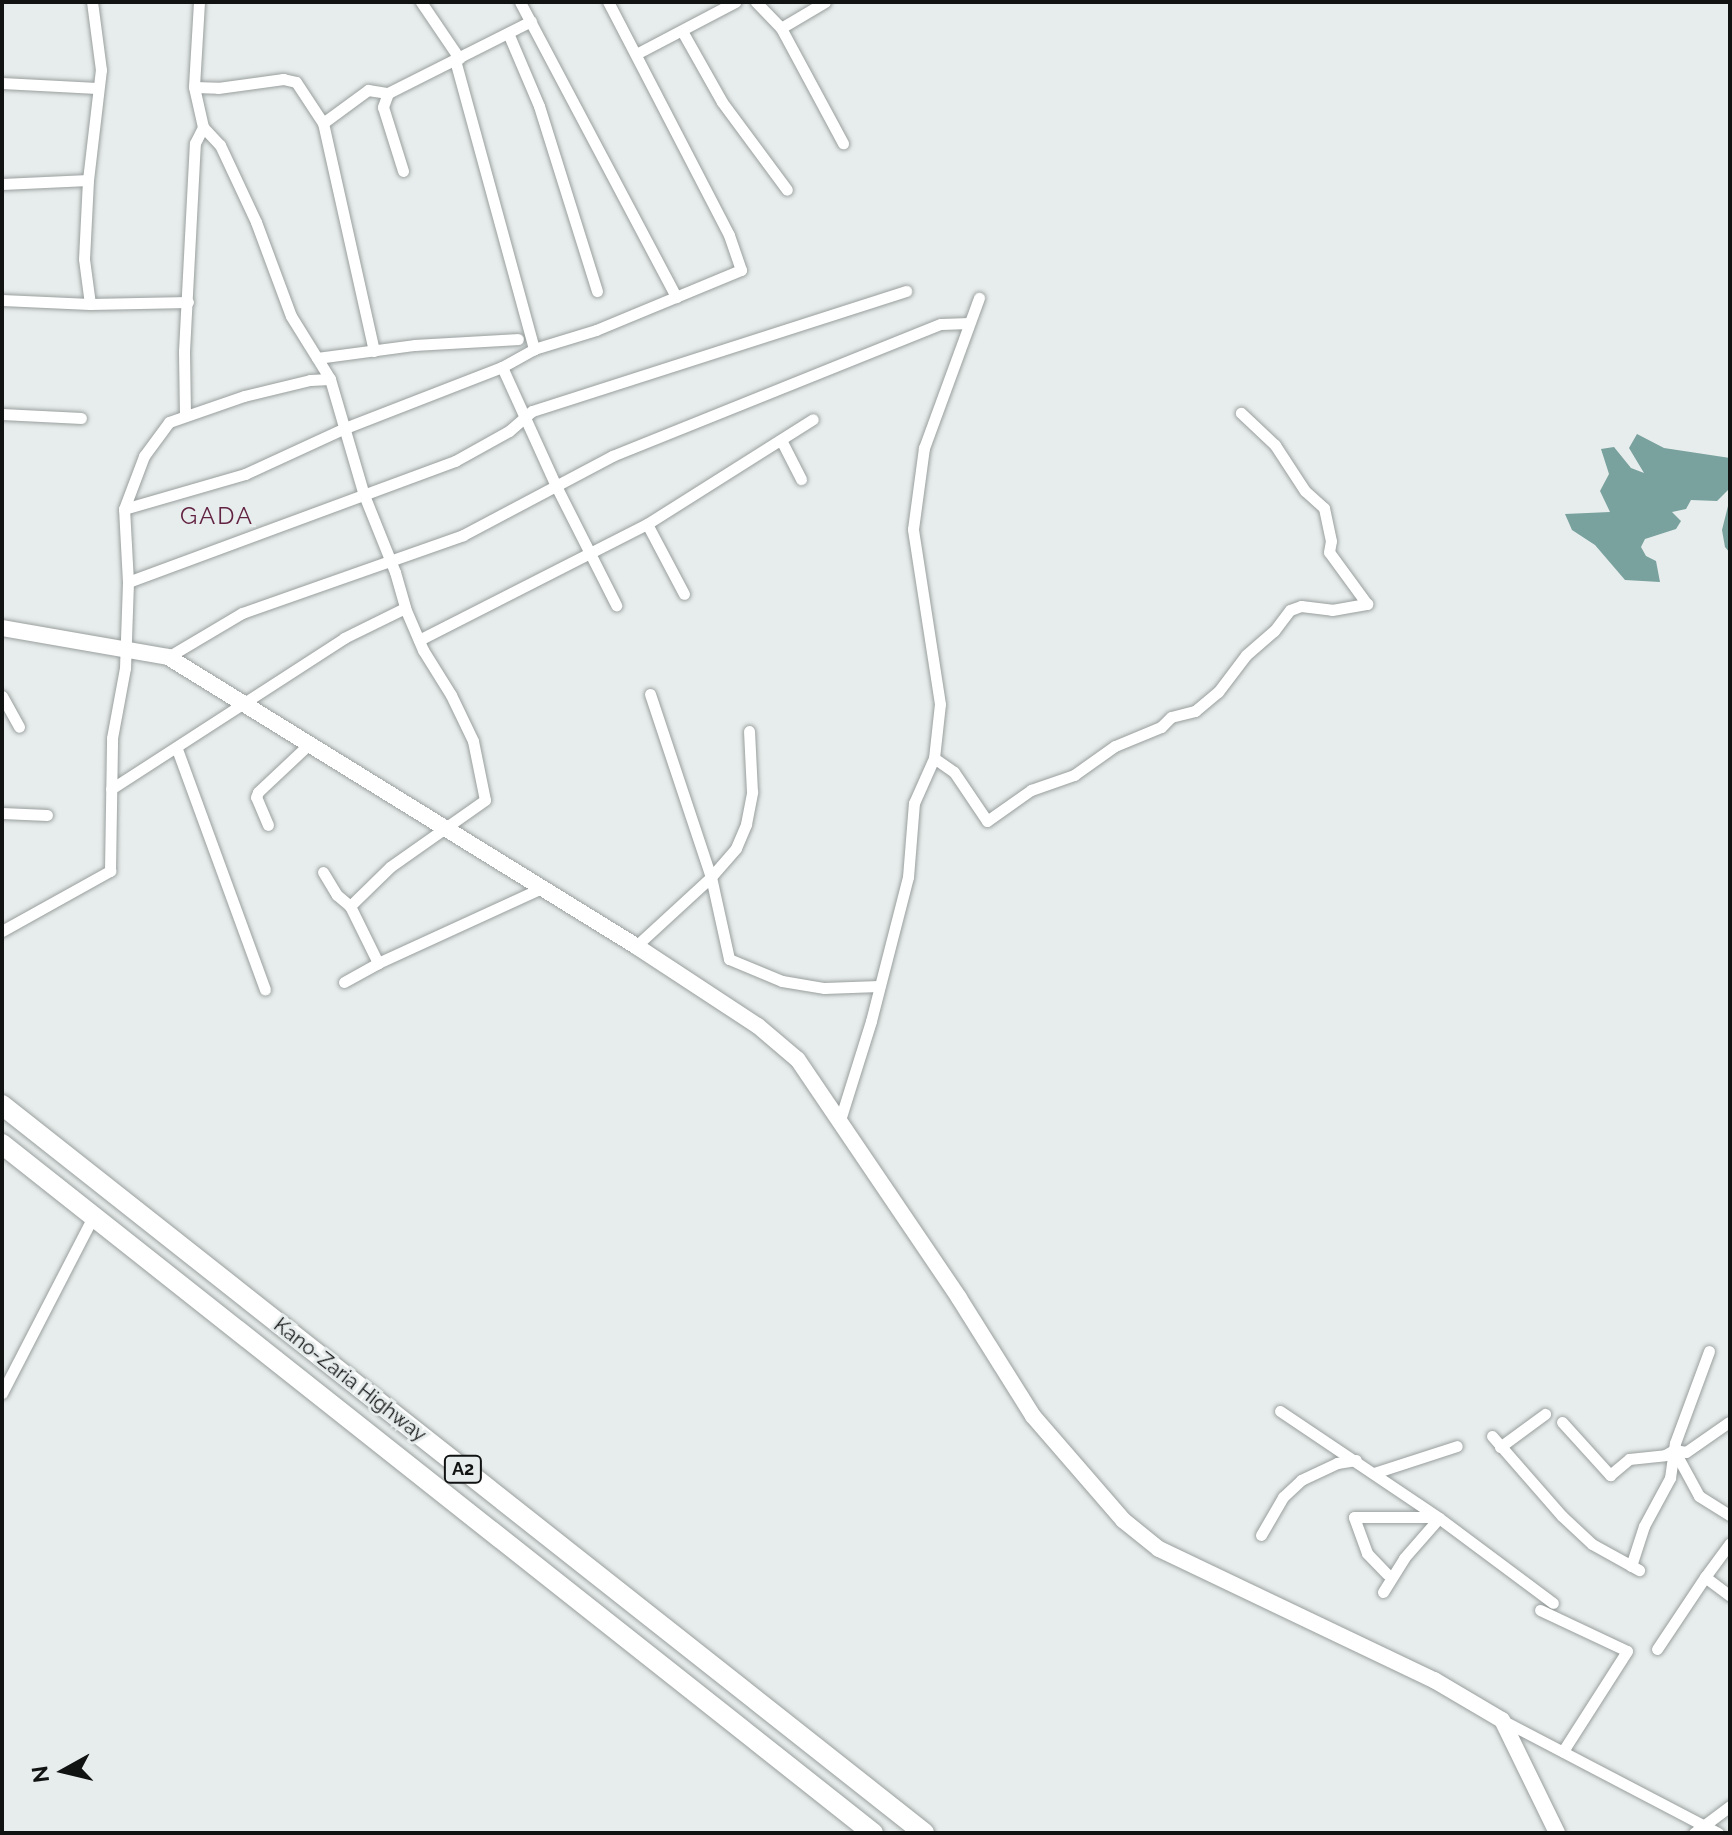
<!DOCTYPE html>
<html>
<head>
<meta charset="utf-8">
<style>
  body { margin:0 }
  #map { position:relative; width:1732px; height:1835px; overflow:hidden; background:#e7edec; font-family:Raleway,sans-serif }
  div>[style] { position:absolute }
  .water>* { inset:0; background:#79a19e }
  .roads { filter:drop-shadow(0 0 2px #999f9e) drop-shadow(0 0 2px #999f9e) }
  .street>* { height:11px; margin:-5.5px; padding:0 5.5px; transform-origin:5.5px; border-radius:5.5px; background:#fff }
  .secondary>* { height:16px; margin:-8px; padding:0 8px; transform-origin:8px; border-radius:8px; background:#fff }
  .highway>* { height:20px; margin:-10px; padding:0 10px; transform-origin:10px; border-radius:10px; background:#fff }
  span { translate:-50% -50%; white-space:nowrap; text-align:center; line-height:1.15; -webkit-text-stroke:6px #e7edec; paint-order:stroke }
  .shield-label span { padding:2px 6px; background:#e7edec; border:2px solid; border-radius:6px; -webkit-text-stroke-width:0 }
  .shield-label { font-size:18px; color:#111313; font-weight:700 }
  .street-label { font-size:20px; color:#111313 }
  .quarter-label { font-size:24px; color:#622343; letter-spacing:2px }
  .frame { position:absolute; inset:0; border:4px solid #111313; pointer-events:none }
  .north { position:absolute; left:24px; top:1731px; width:80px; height:80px; -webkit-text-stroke:6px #e7edec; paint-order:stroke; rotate:262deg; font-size:22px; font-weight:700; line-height:32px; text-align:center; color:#111313 }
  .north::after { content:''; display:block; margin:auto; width:28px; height:36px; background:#111313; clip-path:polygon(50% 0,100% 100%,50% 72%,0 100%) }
</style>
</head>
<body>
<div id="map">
  <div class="water">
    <div style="clip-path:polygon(1637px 434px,1664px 448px,1730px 458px,1730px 488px,1717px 501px,1691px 500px,1686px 509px,1672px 512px,1681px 521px,1676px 529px,1645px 539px,1641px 547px,1646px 556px,1656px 561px,1660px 582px,1625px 580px,1595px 545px,1572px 530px,1565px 514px,1610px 512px,1600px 491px,1609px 474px,1601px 449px,1614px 447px,1631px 468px,1644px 473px,1629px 448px)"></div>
    <div style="clip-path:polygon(1730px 498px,1730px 553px,1725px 547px,1722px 530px)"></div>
  </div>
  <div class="roads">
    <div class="street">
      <div style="left:199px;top:2px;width:85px;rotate:93.4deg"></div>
      <div style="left:194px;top:87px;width:41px;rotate:77.3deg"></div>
      <div style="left:203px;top:127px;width:25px;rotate:47deg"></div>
      <div style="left:220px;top:145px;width:85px;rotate:64.9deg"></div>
      <div style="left:256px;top:222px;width:100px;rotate:69.6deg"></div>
      <div style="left:291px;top:316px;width:74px;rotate:58.2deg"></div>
      <div style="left:330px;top:379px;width:121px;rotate:73.7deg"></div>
      <div style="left:364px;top:495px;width:83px;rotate:68.1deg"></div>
      <div style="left:395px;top:572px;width:37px;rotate:74deg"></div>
      <div style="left:405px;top:608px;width:46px;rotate:66.8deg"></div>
      <div style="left:423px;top:650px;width:53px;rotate:58.1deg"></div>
      <div style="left:451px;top:695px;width:51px;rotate:64.4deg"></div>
      <div style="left:473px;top:741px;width:60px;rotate:78.5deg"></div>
      <div style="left:485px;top:800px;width:116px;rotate:144.8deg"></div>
      <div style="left:390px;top:867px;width:56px;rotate:135.7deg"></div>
      <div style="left:350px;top:906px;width:64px;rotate:63.8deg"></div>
      <div style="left:421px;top:2px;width:68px;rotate:55.8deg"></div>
      <div style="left:520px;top:2px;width:334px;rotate:62.1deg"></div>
      <div style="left:756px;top:2px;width:36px;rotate:46deg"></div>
      <div style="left:781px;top:28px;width:131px;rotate:61.7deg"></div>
      <div style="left:781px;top:28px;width:51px;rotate:-30.6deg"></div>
      <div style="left:682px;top:31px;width:81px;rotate:60.6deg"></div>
      <div style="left:722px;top:102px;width:109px;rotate:53.5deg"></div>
      <div style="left:508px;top:33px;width:79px;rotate:67deg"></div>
      <div style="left:539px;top:106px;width:194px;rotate:72.6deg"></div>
      <div style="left:638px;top:53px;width:110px;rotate:-27.7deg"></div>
      <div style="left:455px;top:60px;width:300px;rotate:74.7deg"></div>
      <div style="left:2px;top:83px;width:95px;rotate:3deg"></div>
      <div style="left:194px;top:87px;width:24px;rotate:2deg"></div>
      <div style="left:218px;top:88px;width:66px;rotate:-7.9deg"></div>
      <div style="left:283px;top:79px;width:13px;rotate:13deg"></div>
      <div style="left:296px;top:82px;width:49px;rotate:56.6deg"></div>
      <div style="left:388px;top:93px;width:15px;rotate:110deg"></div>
      <div style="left:383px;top:107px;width:67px;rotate:72.6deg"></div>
      <div style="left:2px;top:184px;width:86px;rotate:-2.7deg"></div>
      <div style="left:2px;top:300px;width:88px;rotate:2.6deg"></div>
      <div style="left:90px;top:304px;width:98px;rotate:-1.2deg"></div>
      <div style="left:90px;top:304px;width:45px;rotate:-97.6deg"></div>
      <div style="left:84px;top:259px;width:79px;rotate:-87.1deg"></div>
      <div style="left:88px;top:180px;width:111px;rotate:-83.3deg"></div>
      <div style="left:101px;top:70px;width:69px;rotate:-97.5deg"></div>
      <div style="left:374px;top:351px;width:234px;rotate:-102.6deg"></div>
      <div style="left:323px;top:123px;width:56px;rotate:-36.3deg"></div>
      <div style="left:368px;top:90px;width:20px;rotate:9deg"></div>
      <div style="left:388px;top:93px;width:160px;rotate:-26.7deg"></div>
      <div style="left:317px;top:358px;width:99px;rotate:-7.6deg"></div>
      <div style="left:415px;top:345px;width:103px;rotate:-3.3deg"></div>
      <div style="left:502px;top:367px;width:128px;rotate:65.6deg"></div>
      <div style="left:555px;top:484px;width:136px;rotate:63.2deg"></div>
      <div style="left:2px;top:414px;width:79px;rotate:2.9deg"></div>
      <div style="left:185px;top:416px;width:65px;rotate:-90.9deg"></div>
      <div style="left:184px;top:351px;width:208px;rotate:-87deg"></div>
      <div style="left:195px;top:143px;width:18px;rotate:-63deg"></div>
      <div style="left:781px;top:440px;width:44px;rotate:62.9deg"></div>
      <div style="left:124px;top:509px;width:126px;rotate:-16.1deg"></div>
      <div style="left:245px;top:474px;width:110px;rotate:-24.7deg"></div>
      <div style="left:345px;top:428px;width:168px;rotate:-21.2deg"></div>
      <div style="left:502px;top:367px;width:37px;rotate:-29deg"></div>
      <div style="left:534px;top:349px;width:65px;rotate:-17deg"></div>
      <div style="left:596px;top:330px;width:157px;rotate:-22.5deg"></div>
      <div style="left:741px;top:270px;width:37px;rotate:-109deg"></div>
      <div style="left:729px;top:235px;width:263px;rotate:-117.4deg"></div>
      <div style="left:647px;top:524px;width:79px;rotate:62.1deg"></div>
      <div style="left:128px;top:582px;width:349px;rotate:-20.3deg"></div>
      <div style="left:455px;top:461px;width:62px;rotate:-29.1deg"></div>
      <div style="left:509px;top:431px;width:30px;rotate:-41deg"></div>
      <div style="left:532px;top:411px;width:393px;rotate:-17.8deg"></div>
      <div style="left:419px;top:640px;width:256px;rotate:-27deg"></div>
      <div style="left:647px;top:524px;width:196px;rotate:-32.3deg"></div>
      <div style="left:168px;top:657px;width:86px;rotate:-30.7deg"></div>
      <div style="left:242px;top:613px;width:234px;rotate:-19.4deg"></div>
      <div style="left:463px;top:535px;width:169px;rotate:-27.9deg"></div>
      <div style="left:612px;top:456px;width:354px;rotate:-21.9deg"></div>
      <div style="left:941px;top:324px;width:28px;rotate:-2deg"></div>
      <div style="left:650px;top:694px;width:193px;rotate:71.6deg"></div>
      <div style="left:711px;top:877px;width:38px;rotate:-49deg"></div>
      <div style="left:736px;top:848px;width:26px;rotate:-67deg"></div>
      <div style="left:746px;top:824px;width:33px;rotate:-79deg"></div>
      <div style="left:752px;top:792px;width:61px;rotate:-92.8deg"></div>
      <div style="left:2px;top:696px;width:35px;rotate:61deg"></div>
      <div style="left:177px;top:749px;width:256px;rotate:69.9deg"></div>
      <div style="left:934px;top:758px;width:24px;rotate:35deg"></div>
      <div style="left:954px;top:772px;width:59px;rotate:56deg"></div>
      <div style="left:987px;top:821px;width:54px;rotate:-35.2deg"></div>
      <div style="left:1031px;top:790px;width:46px;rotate:-19.2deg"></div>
      <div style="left:1074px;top:775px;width:50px;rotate:-35.3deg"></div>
      <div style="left:1115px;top:746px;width:50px;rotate:-22.4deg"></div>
      <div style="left:1161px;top:727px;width:14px;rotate:-45deg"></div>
      <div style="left:1171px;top:717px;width:25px;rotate:-14deg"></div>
      <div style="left:1195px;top:711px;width:30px;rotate:-40deg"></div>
      <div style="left:1218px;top:692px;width:46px;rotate:-52.9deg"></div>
      <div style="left:1246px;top:655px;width:37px;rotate:-41deg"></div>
      <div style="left:1274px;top:631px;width:26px;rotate:-53deg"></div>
      <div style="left:1290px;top:610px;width:12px;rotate:-20deg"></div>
      <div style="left:1301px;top:606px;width:31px;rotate:7deg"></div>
      <div style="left:1332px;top:610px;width:36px;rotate:-10deg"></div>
      <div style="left:1367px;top:604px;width:64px;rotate:-126.2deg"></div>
      <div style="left:1329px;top:552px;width:11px;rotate:-80deg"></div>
      <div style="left:1331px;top:541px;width:34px;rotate:-102deg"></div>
      <div style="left:1324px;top:508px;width:25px;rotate:-138deg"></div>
      <div style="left:1305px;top:491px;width:55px;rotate:-123.1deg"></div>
      <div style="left:1275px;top:445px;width:47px;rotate:-136.7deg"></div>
      <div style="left:111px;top:789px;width:278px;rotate:-32.9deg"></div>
      <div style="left:344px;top:638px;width:68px;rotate:-26.2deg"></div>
      <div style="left:2px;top:813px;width:45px;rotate:2.5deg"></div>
      <div style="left:268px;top:825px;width:30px;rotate:-113deg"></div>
      <div style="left:256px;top:797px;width:5px;rotate:-68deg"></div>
      <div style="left:258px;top:792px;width:69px;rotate:-43.2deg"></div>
      <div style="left:323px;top:872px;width:27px;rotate:59deg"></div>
      <div style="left:337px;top:895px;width:17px;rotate:40deg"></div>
      <div style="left:2px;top:931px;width:124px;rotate:-29.1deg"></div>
      <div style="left:110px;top:871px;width:133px;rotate:-89.1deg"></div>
      <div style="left:112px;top:738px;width:71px;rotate:-79.5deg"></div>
      <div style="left:125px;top:668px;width:86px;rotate:-88deg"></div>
      <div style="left:128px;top:582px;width:73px;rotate:-93.1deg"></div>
      <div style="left:124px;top:509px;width:57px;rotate:-69.3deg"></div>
      <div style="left:144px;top:456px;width:42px;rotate:-53.7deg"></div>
      <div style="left:169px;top:422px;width:79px;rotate:-19.1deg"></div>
      <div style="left:244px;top:396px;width:68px;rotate:-13.6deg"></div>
      <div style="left:310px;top:380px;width:20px;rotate:-3deg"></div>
      <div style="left:636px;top:946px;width:102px;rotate:-42.6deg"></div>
      <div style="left:711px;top:877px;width:84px;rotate:77.6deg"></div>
      <div style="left:729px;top:959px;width:57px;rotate:22.5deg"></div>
      <div style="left:782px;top:981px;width:43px;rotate:9.5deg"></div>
      <div style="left:824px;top:988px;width:55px;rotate:-2.1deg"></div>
      <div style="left:344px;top:982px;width:39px;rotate:-29deg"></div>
      <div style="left:378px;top:963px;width:180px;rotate:-24.6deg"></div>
      <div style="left:840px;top:1120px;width:104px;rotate:-72.6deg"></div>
      <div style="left:871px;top:1021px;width:149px;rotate:-75.6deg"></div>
      <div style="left:908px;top:877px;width:74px;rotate:-85.4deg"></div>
      <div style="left:914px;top:803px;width:49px;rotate:-66deg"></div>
      <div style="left:934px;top:758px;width:54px;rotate:-83.7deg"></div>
      <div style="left:940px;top:704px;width:177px;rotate:-98.8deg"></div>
      <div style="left:913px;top:529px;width:82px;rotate:-82.3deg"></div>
      <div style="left:924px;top:448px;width:160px;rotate:-69.9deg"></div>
      <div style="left:2px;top:1393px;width:198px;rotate:-62.7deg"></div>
      <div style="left:1280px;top:1411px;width:192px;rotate:33.9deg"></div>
      <div style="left:1562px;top:1422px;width:72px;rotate:47.8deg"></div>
      <div style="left:1610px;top:1475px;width:25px;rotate:-40deg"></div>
      <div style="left:1629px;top:1459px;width:36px;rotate:-6deg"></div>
      <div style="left:1665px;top:1455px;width:10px;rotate:-29deg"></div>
      <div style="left:1674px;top:1450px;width:12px;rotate:9deg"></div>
      <div style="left:1686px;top:1452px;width:52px;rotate:-34.9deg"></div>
      <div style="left:1492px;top:1436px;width:106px;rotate:48.8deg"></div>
      <div style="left:1562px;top:1516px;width:41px;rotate:43deg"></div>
      <div style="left:1592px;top:1544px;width:54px;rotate:29deg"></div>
      <div style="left:1500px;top:1447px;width:56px;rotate:-36.3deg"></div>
      <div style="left:1674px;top:1450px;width:52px;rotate:61.5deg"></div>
      <div style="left:1699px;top:1496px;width:36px;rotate:32deg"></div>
      <div style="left:1374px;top:1473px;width:87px;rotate:-18deg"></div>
      <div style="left:1261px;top:1535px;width:44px;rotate:-59.9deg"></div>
      <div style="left:1283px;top:1497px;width:25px;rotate:-43deg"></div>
      <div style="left:1301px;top:1480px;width:40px;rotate:-25deg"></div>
      <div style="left:1337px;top:1463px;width:19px;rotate:-9deg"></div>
      <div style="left:1631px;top:1566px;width:42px;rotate:-72deg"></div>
      <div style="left:1644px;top:1526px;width:55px;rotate:-61.6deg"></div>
      <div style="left:1670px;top:1478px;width:35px;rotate:-82deg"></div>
      <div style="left:1675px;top:1443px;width:98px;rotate:-69.7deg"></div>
      <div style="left:1387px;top:1574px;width:29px;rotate:-134deg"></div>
      <div style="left:1367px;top:1553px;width:38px;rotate:-110deg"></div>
      <div style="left:1354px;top:1517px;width:80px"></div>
      <div style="left:1705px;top:1577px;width:42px;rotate:-53.7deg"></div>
      <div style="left:1383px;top:1592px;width:40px;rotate:-58deg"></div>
      <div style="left:1404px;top:1558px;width:53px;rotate:-48.8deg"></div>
      <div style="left:1439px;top:1518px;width:142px;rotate:36.7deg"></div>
      <div style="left:1540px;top:1610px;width:96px;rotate:25.2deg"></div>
      <div style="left:1627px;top:1651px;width:119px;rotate:122.6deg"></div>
      <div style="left:1657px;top:1649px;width:87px;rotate:-56.3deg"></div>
      <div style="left:1705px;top:1577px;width:31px;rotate:37deg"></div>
      <div style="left:1502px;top:1720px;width:244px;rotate:27.6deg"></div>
      <div style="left:1694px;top:1833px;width:45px;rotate:-36.9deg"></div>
    </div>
    <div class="secondary">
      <div style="left:2px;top:628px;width:169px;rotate:9.9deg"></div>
      <div style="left:168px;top:657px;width:550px;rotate:31.7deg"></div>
      <div style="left:636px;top:946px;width:146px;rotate:33.3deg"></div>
      <div style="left:758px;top:1026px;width:52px;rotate:40.4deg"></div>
      <div style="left:798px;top:1060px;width:287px;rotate:55.9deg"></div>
      <div style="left:959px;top:1298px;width:139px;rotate:57.9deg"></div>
      <div style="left:1033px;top:1416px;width:138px;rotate:49.1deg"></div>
      <div style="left:1123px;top:1520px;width:46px;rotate:38.9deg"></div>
      <div style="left:1159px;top:1549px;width:305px;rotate:25.5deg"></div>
      <div style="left:1434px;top:1680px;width:79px;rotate:30.5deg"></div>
      <div style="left:1502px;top:1720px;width:126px;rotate:64deg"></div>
    </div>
    <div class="highway">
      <div style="left:2px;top:1105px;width:1175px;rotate:38.29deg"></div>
      <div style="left:2px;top:1144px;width:1111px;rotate:38.35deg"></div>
    </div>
  </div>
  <div class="shield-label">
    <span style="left:463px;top:1469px">A2</span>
  </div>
  <div class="street-label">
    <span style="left:350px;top:1380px;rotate:38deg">Kano-Zaria Highway</span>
  </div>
  <div class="quarter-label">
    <span style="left:217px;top:516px">GADA</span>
  </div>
  <div class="frame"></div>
  <div class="north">N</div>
</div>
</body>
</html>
